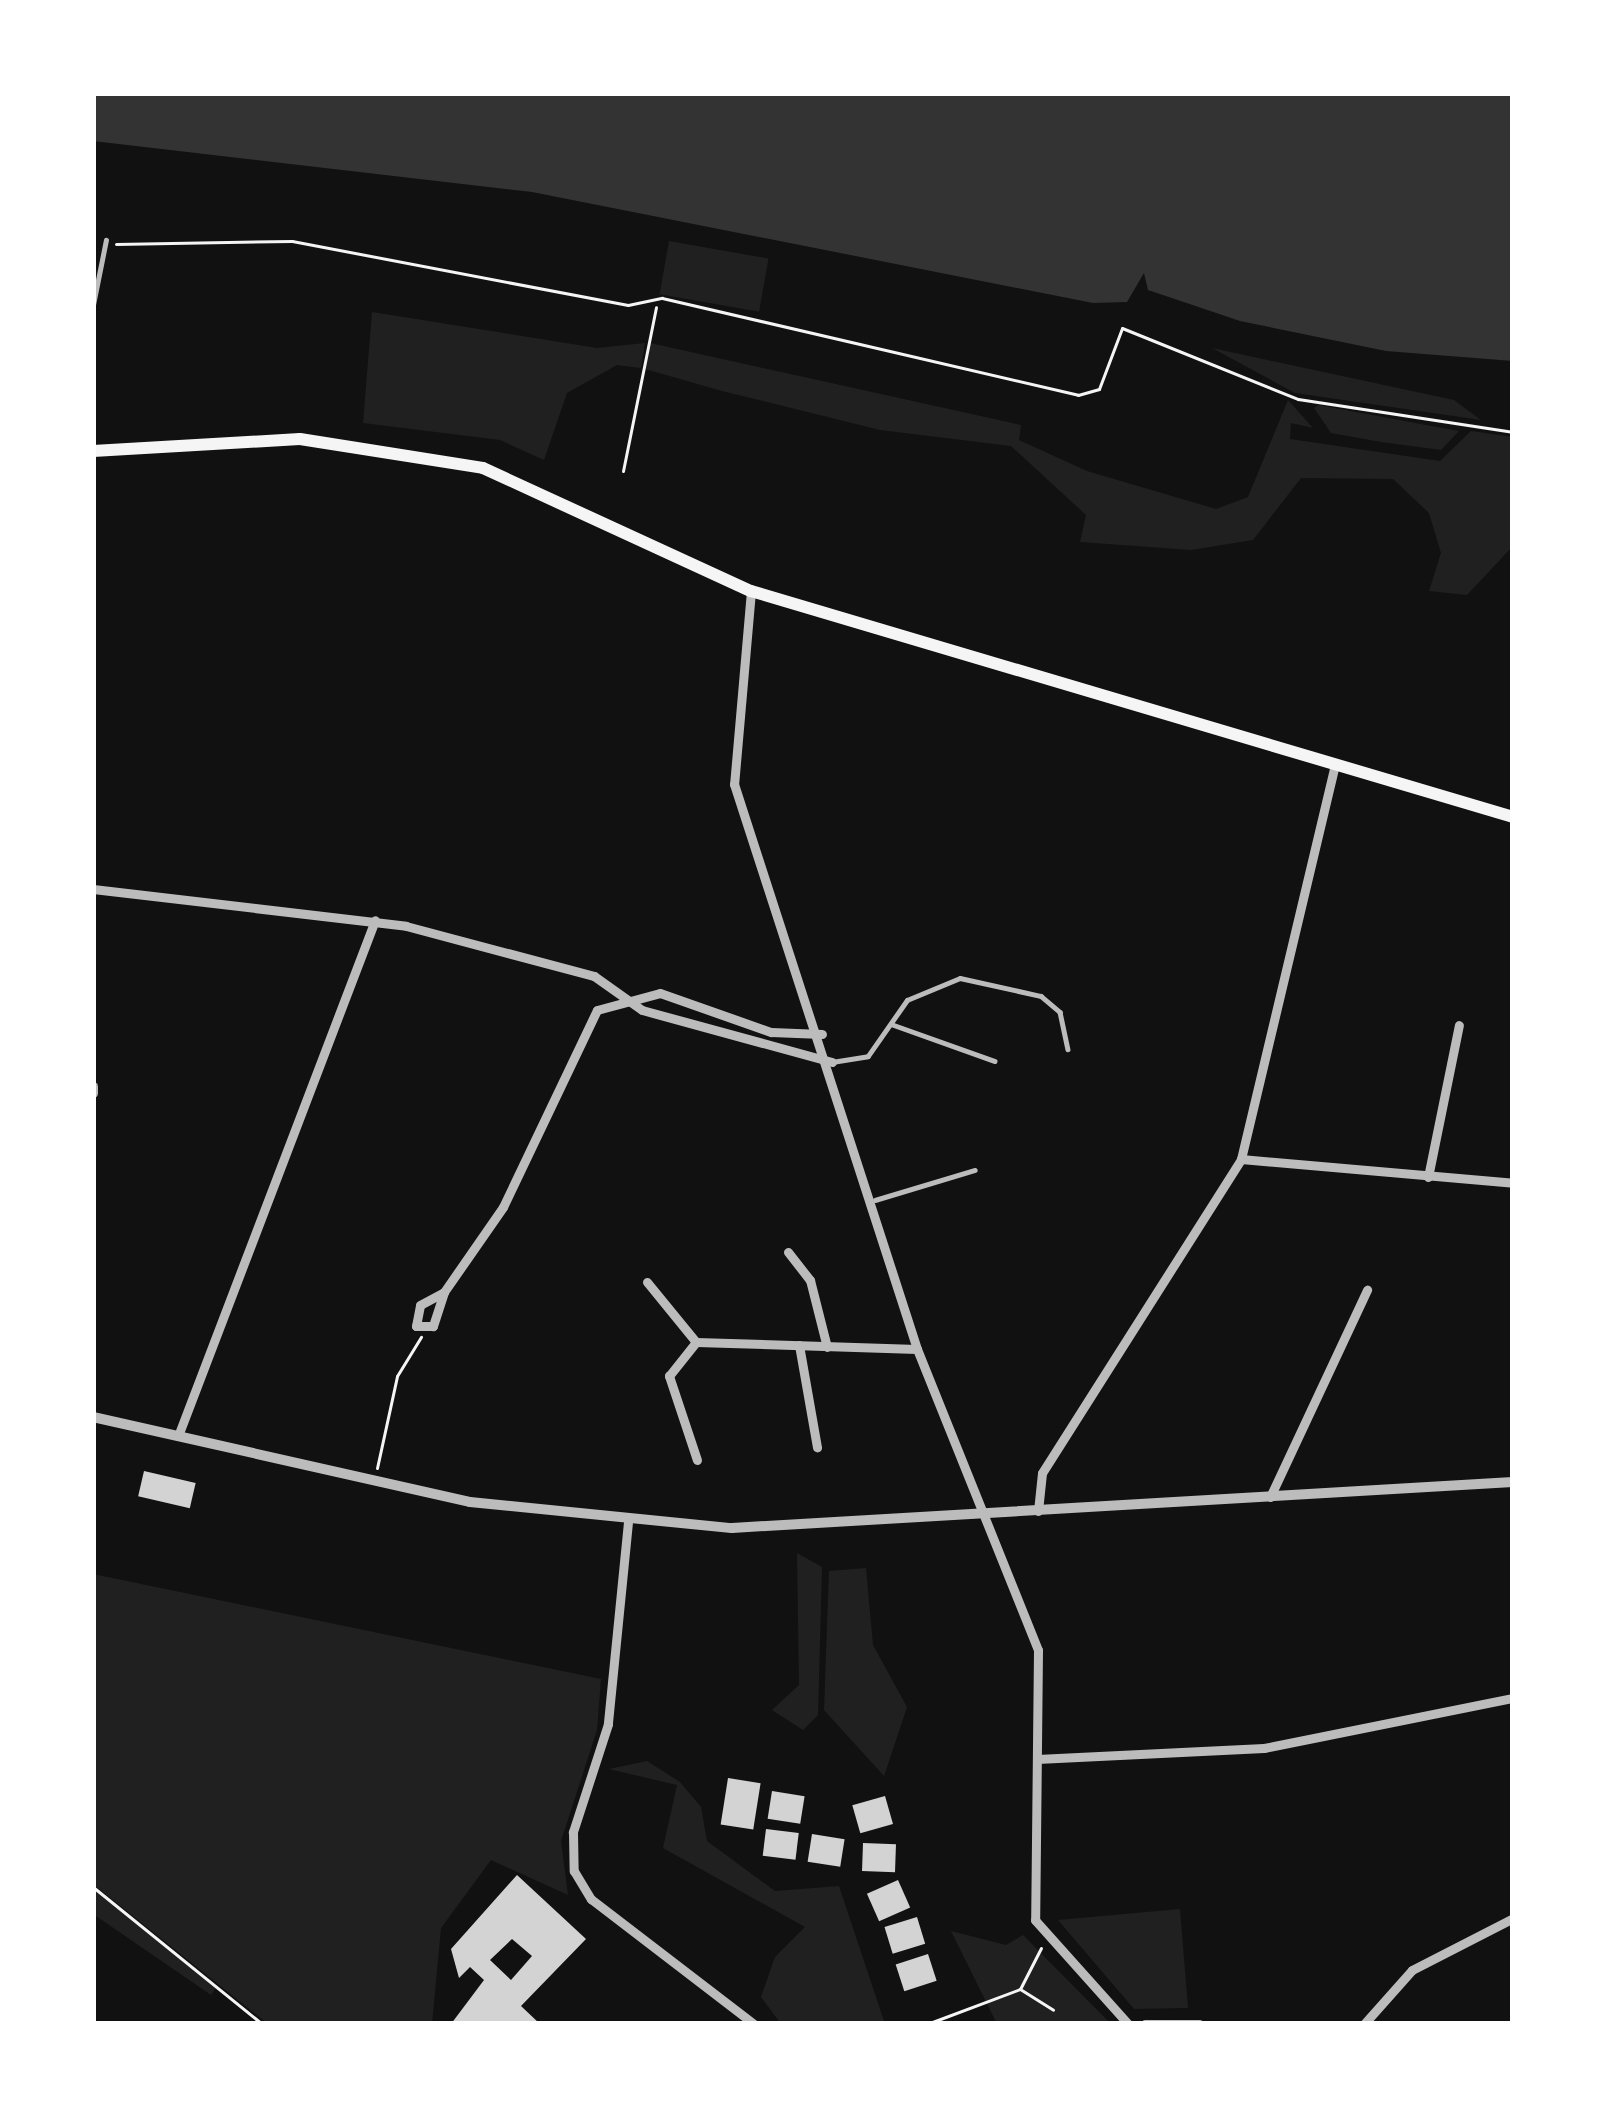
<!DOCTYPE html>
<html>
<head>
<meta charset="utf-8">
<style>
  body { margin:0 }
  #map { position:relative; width:1606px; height:2117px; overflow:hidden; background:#111; font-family:"PT Sans Narrow",sans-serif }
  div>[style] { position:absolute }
  .green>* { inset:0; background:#202020; transform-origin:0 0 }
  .water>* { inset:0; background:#333 }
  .building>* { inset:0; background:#d3d3d3; transform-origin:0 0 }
  .path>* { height:3px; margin:-1.5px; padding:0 1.5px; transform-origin:1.5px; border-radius:1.5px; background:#f5f5f5 }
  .service>* { height:4.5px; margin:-2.25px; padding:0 2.25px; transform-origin:2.25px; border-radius:2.25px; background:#bcbcbc }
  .minor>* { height:9px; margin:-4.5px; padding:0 4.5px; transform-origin:4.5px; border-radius:4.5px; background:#bcbcbc }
  .tertiary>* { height:10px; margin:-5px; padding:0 5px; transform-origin:5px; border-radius:5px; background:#bcbcbc }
  .secondary>* { height:12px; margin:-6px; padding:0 6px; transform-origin:6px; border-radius:6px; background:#f5f5f5 }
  span { translate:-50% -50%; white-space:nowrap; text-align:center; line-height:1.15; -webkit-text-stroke:12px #fff; paint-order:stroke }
  .frame { position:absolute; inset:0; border:96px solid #fff; pointer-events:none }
</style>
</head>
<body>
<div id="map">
  <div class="green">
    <div style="left:669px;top:241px;width:101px;height:54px;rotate:10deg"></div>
    <div style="clip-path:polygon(372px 312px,597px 348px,645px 343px,641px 368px,617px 365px,567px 393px,544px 460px,500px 440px,363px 423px)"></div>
    <div style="clip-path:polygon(650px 343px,1021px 425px,1019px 440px,1087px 471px,1216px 509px,1248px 497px,1288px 400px,1313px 428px,1291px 423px,1290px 439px,1440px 461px,1471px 431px,1513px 437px,1513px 546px,1467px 595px,1429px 591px,1441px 553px,1429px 513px,1393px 479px,1301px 478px,1253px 540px,1191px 550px,1080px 542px,1086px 515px,1011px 446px,880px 430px,722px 391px,645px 369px)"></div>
    <div style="clip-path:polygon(1212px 348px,1454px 400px,1481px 420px,1295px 393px)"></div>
    <div style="clip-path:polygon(1314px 408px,1318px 405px,1459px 431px,1441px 450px,1381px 442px,1331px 433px)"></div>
    <div style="clip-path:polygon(797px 1553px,822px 1567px,818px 1715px,803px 1730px,772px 1710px,799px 1685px)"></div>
    <div style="clip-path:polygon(866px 1568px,873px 1645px,907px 1707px,884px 1776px,824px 1710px,829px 1571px)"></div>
    <div style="clip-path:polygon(93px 1574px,601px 1679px,597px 1730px,561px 1841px,568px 1895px,491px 1860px,441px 1928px,432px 2024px,268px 2024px,93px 1884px)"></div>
    <div style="clip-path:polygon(647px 1761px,680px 1782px,701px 1807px,707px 1841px,775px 1891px,839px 1886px,885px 2024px,781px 2024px,761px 1997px,775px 1957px,805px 1927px,663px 1848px,677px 1785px,609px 1769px)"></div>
    <div style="clip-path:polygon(93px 1889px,217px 1986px,211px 1995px,93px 1914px)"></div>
    <div style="clip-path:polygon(1180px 1909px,1188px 2008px,1134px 2009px,1058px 1920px)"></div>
    <div style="clip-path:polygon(951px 1931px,1006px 1945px,1023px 1935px,1110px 2023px,997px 2024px)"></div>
  </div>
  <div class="water">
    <div style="clip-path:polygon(93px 93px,1513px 93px,1513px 361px,1386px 351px,1240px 321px,1148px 290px,1144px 273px,1127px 302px,1093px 303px,532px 192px,93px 141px)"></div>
  </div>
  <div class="building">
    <div style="left:144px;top:1471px;width:53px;height:26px;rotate:13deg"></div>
    <div style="left:728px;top:1778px;width:33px;height:47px;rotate:9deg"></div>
    <div style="left:772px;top:1791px;width:33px;height:28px;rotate:9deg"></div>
    <div style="left:885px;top:1796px;width:29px;height:34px;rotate:74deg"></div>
    <div style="left:766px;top:1829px;width:33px;height:27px;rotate:7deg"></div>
    <div style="left:812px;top:1834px;width:33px;height:28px;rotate:9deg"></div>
    <div style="left:863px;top:1843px;width:33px;height:28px;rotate:2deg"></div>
    <div style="clip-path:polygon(evenodd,517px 1875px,586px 1939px,521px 2006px,540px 2024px,451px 2024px,484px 1980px,470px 1967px,459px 1978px,451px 1949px,517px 1875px,512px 1939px,532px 1956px,511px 1980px,490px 1960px,512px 1939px)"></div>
    <div style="left:898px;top:1880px;width:30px;height:34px;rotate:66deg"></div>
    <div style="left:917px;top:1917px;width:28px;height:34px;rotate:73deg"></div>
    <div style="left:928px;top:1954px;width:28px;height:34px;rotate:72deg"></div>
  </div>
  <div class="path">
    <div style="left:116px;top:244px;width:176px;rotate:-1deg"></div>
    <div style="left:292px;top:241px;width:342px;rotate:10.8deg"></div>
    <div style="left:628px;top:305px;width:35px;rotate:-12deg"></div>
    <div style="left:662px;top:298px;width:427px;rotate:13.1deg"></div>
    <div style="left:1078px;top:395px;width:22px;rotate:-16deg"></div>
    <div style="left:1099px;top:389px;width:65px;rotate:-69.3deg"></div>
    <div style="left:1122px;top:328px;width:190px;rotate:22deg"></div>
    <div style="left:1298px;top:399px;width:218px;rotate:8.7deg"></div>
    <div style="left:623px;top:471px;width:167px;rotate:-78.6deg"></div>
    <div style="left:377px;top:1468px;width:94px;rotate:-77.7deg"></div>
    <div style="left:397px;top:1376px;width:46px;rotate:-58.4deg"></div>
    <div style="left:93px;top:1887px;width:218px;rotate:39deg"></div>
    <div style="left:1041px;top:1948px;width:46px;rotate:117.1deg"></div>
    <div style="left:1020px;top:1989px;width:39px;rotate:32deg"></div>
    <div style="left:927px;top:2024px;width:99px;rotate:-20.6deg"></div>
  </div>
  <div class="service">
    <div style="left:93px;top:305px;width:66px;rotate:-78.7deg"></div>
    <div style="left:891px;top:1024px;width:110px;rotate:19.6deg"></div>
    <div style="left:832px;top:1062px;width:36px;rotate:-9deg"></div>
    <div style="left:868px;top:1056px;width:68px;rotate:-55.1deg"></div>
    <div style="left:907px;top:1000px;width:57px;rotate:-22.5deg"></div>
    <div style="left:960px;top:978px;width:83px;rotate:12.5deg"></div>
    <div style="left:1041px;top:996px;width:25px;rotate:40deg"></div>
    <div style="left:1060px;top:1012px;width:38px;rotate:78deg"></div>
    <div style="left:875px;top:1200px;width:104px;rotate:-16.7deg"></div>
  </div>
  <div class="minor">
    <div style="left:751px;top:591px;width:194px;rotate:95deg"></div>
    <div style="left:734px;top:784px;width:594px;rotate:72.05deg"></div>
    <div style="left:917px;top:1349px;width:324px;rotate:68.1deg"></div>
    <div style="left:1038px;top:1650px;width:270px;rotate:90.6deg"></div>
    <div style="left:1035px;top:1920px;width:140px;rotate:48.2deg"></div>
    <div style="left:93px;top:889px;width:315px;rotate:6.7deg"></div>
    <div style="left:406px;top:926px;width:195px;rotate:14.9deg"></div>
    <div style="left:594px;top:976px;width:59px;rotate:35.3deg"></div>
    <div style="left:642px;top:1010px;width:197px;rotate:15.3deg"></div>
    <div style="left:93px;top:1086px;width:7px;rotate:90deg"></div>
    <div style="left:1241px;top:1159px;width:273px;rotate:5deg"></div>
    <div style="left:1428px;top:1177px;width:155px;rotate:-78.5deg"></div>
    <div style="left:788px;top:1252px;width:36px;rotate:52deg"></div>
    <div style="left:810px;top:1280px;width:69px;rotate:75.8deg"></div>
    <div style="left:647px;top:1282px;width:77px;rotate:50.8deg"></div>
    <div style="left:444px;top:1292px;width:36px;rotate:108deg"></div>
    <div style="left:433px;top:1326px;width:17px;rotate:180deg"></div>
    <div style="left:416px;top:1326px;width:21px;rotate:-79deg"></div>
    <div style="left:420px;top:1305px;width:27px;rotate:-28deg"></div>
    <div style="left:444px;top:1292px;width:103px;rotate:-55.2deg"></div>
    <div style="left:503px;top:1207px;width:218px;rotate:-64.5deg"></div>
    <div style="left:597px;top:1010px;width:65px;rotate:-15.1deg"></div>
    <div style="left:660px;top:993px;width:118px;rotate:19.4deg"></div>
    <div style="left:771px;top:1032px;width:51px;rotate:2.2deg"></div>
    <div style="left:799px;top:1345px;width:104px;rotate:80deg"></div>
    <div style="left:178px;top:1436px;width:552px;rotate:-69.1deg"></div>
    <div style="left:697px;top:1460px;width:89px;rotate:-108.4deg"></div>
    <div style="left:669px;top:1376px;width:43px;rotate:-51.5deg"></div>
    <div style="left:696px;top:1342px;width:221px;rotate:1.8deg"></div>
    <div style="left:1270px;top:1497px;width:229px;rotate:-64.9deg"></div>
    <div style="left:1038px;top:1511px;width:38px;rotate:-84deg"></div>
    <div style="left:1042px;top:1473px;width:372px;rotate:-57.6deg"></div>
    <div style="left:1241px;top:1159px;width:405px;rotate:-76.6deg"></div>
    <div style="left:628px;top:1522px;width:203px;rotate:95.7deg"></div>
    <div style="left:608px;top:1724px;width:114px;rotate:108deg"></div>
    <div style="left:573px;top:1832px;width:39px;rotate:89deg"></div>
    <div style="left:574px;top:1871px;width:33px;rotate:59deg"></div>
    <div style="left:591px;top:1899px;width:205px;rotate:37.5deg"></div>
    <div style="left:1037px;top:1759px;width:227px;rotate:-2.8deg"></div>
    <div style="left:1264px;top:1748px;width:254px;rotate:-11.4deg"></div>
    <div style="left:1145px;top:2024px;width:54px"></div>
    <div style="left:1364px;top:2024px;width:72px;rotate:-48.4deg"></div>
    <div style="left:1412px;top:1970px;width:114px;rotate:-27.2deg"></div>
  </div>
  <div class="tertiary">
    <div style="left:93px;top:1417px;width:386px;rotate:12.7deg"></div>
    <div style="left:470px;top:1502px;width:263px;rotate:5.7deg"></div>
    <div style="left:732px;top:1528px;width:782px;rotate:-3.37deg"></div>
  </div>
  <div class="secondary">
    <div style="left:93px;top:451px;width:207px;rotate:-3.3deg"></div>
    <div style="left:300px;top:439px;width:185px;rotate:9deg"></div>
    <div style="left:483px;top:468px;width:295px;rotate:24.7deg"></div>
    <div style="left:751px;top:591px;width:795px;rotate:16.52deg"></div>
  </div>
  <div class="frame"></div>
</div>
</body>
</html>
